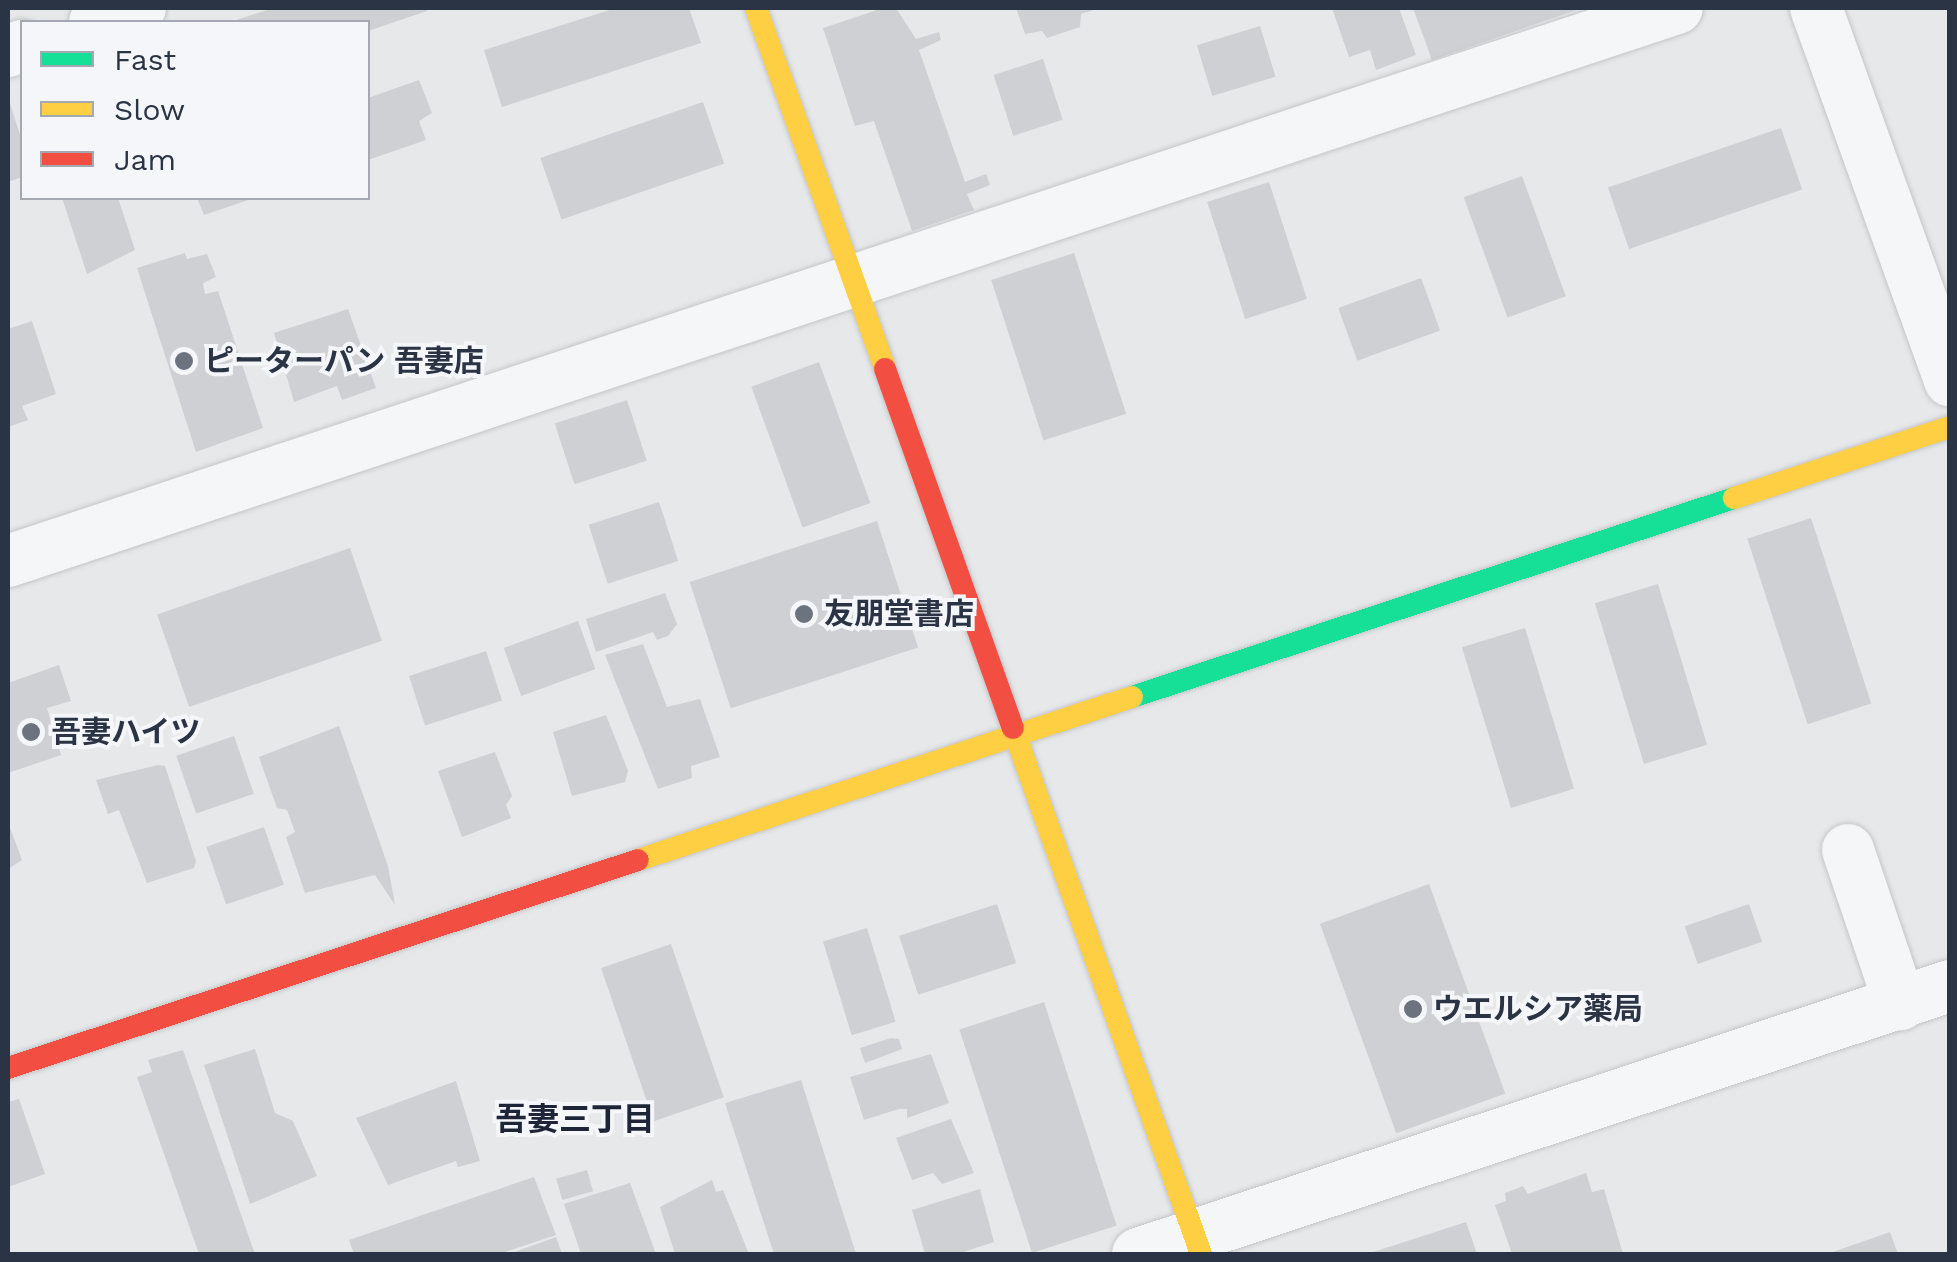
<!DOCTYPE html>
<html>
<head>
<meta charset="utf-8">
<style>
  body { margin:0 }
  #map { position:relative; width:1957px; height:1262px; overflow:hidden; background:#e6e8ea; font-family:"Work Sans","Noto Sans JP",sans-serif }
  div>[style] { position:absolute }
  .building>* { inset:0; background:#ced0d3; transform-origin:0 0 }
  .roads { filter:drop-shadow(0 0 2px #c4c6c8) drop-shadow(0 0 2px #c4c6c8) }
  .street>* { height:52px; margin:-26px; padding:0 26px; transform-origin:26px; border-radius:26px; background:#f5f6f7 }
  .fast>* { height:22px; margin:-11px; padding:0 11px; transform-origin:11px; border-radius:11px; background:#16e098 }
  .slow>* { height:22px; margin:-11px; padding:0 11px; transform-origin:11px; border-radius:11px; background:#ffcf43 }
  .jam>* { height:22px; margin:-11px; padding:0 11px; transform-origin:11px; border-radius:11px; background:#f24e42 }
  .dots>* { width:28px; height:28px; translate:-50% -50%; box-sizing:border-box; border:5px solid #f4f6f9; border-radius:50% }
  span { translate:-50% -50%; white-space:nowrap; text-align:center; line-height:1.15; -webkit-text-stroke:8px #f4f6f9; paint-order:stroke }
  .poi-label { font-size:30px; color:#2b3445; font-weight:700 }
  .left { translate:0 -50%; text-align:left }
  .neighbourhood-label { font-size:32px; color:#1d2536; font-weight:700 }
  .frame { position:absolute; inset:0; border:10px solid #2b3445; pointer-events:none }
  .legend { position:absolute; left:20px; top:20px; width:350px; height:180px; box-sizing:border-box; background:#f4f6f9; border:2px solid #a4a8b1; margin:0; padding:12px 18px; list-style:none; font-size:30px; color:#2b3445 }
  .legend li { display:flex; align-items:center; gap:20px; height:50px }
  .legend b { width:50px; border:2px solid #a4a8b1 }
</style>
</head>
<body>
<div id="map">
  <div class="building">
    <div style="clip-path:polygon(273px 8px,426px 8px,427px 11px,368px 31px,368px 22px,230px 22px)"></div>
    <div style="clip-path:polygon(616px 8px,689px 8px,701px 43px,502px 107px,484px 50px)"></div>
    <div style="clip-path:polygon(883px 8px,896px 8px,916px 39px,939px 32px,941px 40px,919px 50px,965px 182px,986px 174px,990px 185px,967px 194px,974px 210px,912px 231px,874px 121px,855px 126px,823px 28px)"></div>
    <div style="clip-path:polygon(1016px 8px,1100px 8px,1081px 14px,1080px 27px,1047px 38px,1042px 31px,1025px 34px)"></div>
    <div style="clip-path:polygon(1332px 8px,1399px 8px,1416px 55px,1376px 70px,1370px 50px,1349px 57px)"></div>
    <div style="clip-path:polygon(1413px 8px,1582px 8px,1432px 60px)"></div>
    <div style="left:1260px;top:26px;width:53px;height:66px;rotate:73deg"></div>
    <div style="left:1043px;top:59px;width:64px;height:52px;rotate:72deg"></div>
    <div style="clip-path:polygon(419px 80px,432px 113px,419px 121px,426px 140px,368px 160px,368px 98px)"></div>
    <div style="clip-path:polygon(8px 97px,22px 141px,22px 177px,8px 182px)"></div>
    <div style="left:703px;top:102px;width:65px;height:172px;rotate:71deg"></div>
    <div style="left:1781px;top:128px;width:65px;height:183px;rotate:71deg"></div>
    <div style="left:1522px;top:176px;width:128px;height:62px;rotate:70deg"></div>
    <div style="left:1269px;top:182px;width:123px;height:65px;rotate:72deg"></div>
    <div style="clip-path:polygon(62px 198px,118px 198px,135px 250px,87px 274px)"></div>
    <div style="clip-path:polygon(197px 198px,254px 198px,204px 215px)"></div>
    <div style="clip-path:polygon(185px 253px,187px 259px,207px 254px,216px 277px,203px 283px,205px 294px,218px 291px,263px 428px,196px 452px,137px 268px)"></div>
    <div style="left:1074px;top:253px;width:169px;height:87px;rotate:72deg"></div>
    <div style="left:1421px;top:278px;width:56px;height:88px;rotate:70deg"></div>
    <div style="clip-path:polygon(348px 309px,376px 388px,342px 400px,337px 386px,294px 402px,274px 333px)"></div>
    <div style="clip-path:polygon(32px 321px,56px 394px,22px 406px,28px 420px,8px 427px,8px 329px)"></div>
    <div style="left:819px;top:362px;width:150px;height:72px;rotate:70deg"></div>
    <div style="left:627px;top:400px;width:64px;height:76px;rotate:72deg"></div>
    <div style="left:659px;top:502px;width:62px;height:74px;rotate:72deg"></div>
    <div style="left:1811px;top:518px;width:195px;height:67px;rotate:72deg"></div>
    <div style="left:877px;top:521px;width:133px;height:197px;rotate:72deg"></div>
    <div style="left:350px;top:548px;width:98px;height:204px;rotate:71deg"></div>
    <div style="left:1658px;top:584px;width:168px;height:66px;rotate:73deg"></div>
    <div style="clip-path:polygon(665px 593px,677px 624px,668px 636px,657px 640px,653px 632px,596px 652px,586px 619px)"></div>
    <div style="left:578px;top:621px;width:51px;height:79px;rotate:70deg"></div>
    <div style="left:1525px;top:628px;width:168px;height:66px;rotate:73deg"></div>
    <div style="clip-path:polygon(643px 644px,667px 707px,700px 699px,720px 757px,691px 766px,692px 778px,658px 789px,605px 655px)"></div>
    <div style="left:486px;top:651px;width:52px;height:81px;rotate:72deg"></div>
    <div style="clip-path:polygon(59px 665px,71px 701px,47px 708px,61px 755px,8px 773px,8px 683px)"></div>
    <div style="clip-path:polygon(606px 715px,628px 771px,625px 782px,572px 796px,553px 732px)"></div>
    <div style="clip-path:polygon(339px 726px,388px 866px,395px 905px,375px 875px,305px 893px,286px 837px,295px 832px,287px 810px,277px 808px,259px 757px)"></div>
    <div style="left:234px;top:736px;width:61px;height:61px;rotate:71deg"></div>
    <div style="clip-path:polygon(495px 752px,512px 796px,506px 805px,511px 818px,462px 837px,438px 771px)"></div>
    <div style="clip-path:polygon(158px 765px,165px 766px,196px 861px,194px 868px,147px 883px,119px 810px,108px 814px,96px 780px)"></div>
    <div style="clip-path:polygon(8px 822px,22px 860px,8px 869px)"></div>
    <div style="left:264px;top:827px;width:61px;height:61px;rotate:71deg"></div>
    <div style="left:1429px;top:884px;width:223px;height:116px;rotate:70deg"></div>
    <div style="left:997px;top:904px;width:62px;height:103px;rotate:72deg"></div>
    <div style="left:1749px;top:904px;width:40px;height:68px;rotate:71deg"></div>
    <div style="left:867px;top:928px;width:98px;height:46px;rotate:73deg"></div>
    <div style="left:671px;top:944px;width:162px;height:74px;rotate:71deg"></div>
    <div style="left:1044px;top:1002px;width:235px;height:89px;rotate:72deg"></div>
    <div style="clip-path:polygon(891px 1038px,899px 1039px,902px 1049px,865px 1063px,860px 1048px)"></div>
    <div style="clip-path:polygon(255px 1049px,275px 1113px,293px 1121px,317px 1176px,250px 1204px,204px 1065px)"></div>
    <div style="clip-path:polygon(183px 1050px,255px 1254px,199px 1254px,137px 1077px,152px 1072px,148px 1060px)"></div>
    <div style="clip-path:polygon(931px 1054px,949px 1103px,907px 1118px,907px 1109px,899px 1109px,864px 1120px,850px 1077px)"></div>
    <div style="clip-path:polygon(801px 1080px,856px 1254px,774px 1254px,725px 1103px)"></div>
    <div style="clip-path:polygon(456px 1081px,480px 1161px,458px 1167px,456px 1161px,388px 1185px,356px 1118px)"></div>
    <div style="clip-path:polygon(19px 1099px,45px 1174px,8px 1187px,8px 1102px)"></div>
    <div style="clip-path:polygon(951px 1119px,974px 1173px,942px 1184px,933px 1173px,912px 1180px,896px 1138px)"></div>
    <div style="left:587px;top:1170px;width:22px;height:32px;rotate:74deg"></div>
    <div style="clip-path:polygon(1586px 1173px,1592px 1192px,1604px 1189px,1623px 1254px,1512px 1254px,1495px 1205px,1506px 1201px,1505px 1193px,1523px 1186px,1528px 1194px)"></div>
    <div style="clip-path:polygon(534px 1177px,556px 1235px,499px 1254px,354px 1254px,349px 1240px)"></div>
    <div style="clip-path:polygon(712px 1180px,716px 1192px,723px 1190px,749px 1254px,675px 1254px,660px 1207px)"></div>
    <div style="clip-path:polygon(630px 1183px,656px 1254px,581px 1254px,564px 1204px)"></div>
    <div style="clip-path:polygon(980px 1189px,994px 1242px,957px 1254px,925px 1254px,912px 1210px)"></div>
    <div style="clip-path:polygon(1466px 1222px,1477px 1254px,1367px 1254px)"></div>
    <div style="clip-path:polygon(1890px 1232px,1898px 1254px,1827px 1254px)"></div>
    <div style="clip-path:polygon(556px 1237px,562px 1254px,509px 1254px)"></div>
  </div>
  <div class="roads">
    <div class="street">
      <div style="left:1816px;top:8px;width:396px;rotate:70.2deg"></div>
      <div style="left:95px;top:22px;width:47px;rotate:-17.3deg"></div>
      <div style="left:8px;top:51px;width:15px;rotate:-20deg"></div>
      <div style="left:8px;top:561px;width:1758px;rotate:-18.33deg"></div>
      <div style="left:1848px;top:850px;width:163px;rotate:71.3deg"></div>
      <div style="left:1138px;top:1254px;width:855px;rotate:-18.27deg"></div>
    </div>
    <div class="fast">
      <div style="left:1132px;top:697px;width:634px;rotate:-18.29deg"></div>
    </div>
    <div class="slow">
      <div style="left:756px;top:8px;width:383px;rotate:70.3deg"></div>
      <div style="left:1734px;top:498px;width:227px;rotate:-18.2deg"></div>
      <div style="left:1013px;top:728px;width:559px;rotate:70.33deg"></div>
      <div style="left:638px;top:860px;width:520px;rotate:-18.26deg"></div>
    </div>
    <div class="jam">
      <div style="left:885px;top:369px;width:381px;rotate:70.4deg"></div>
      <div style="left:8px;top:1068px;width:663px;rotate:-18.27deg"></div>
    </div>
  </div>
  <div class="dots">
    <div style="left:184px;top:361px;background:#6c737f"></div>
    <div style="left:804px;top:614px;background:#6c737f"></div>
    <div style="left:31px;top:732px;background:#6c737f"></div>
    <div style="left:1413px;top:1009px;background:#6c737f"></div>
  </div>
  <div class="poi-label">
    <span class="left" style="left:204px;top:361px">ピーターパン 吾妻店</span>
    <span class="left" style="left:824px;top:614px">友朋堂書店</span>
    <span class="left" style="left:51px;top:732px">吾妻ハイツ</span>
    <span class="left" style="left:1433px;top:1009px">ウエルシア薬局</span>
  </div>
  <div class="neighbourhood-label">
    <span style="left:575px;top:1119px">吾妻三丁目</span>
  </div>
  <div class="frame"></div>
  <ul class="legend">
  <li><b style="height:12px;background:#16e098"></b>Fast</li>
  <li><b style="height:12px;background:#ffcf43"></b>Slow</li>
  <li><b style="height:12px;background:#f24e42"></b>Jam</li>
  </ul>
</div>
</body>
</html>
